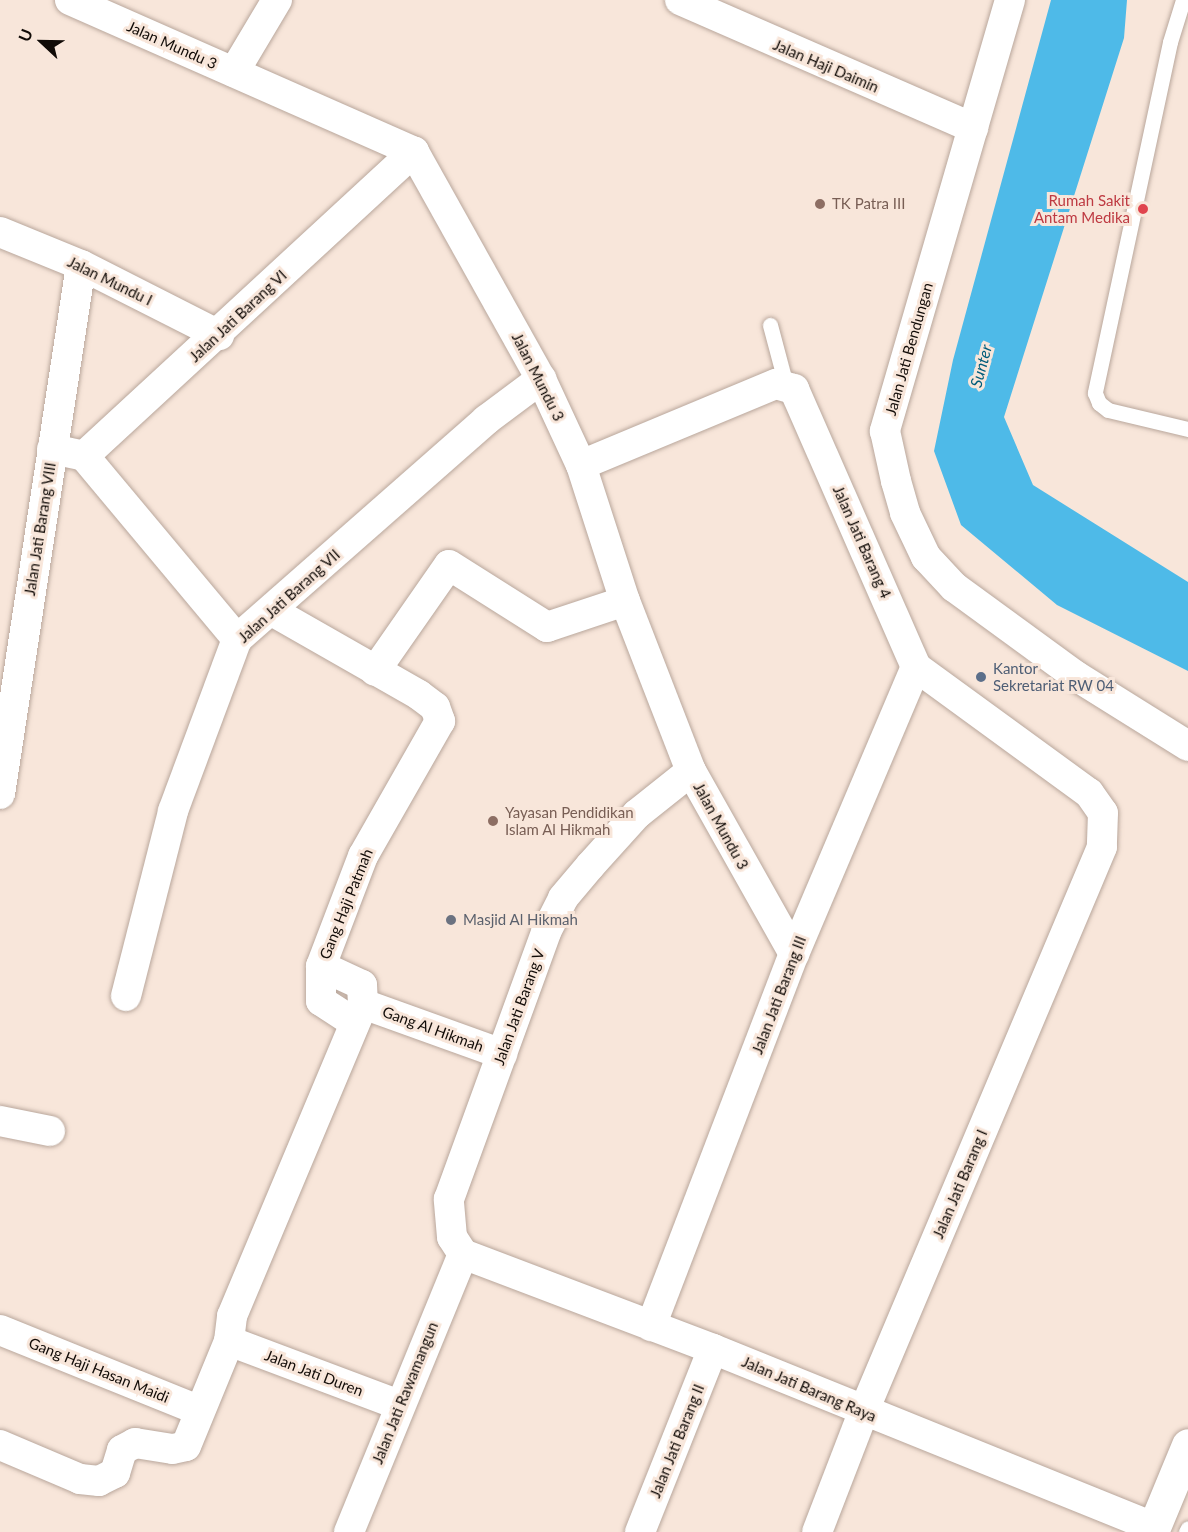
<!DOCTYPE html>
<html>
<head>
<meta charset="utf-8">
<style>
  body { margin:0 }
  #map { position:relative; width:1188px; height:1532px; overflow:hidden; background:#f8e6da; font-family:Lato,sans-serif }
  div>[style] { position:absolute }
  .water>* { inset:0; background:#4ebae8 }
  .roads { filter:drop-shadow(0 0 2px #b9a79c) drop-shadow(0 0 2px #b9a79c) }
  .service>* { height:15px; margin:-7.5px; padding:0 7.5px; transform-origin:7.5px; border-radius:7.5px; background:#fff }
  .minor>* { height:30px; margin:-15px; padding:0 15px; transform-origin:15px; border-radius:15px; background:#fff }
  .primary>* { height:33px; margin:-16.5px; padding:0 16.5px; transform-origin:16.5px; border-radius:16.5px; background:#fff }
  .dots>* { width:16px; height:16px; translate:-50% -50%; box-sizing:border-box; border:3px solid #f8e6da; border-radius:50% }
  span { translate:-50% -50%; white-space:nowrap; text-align:center; line-height:1.15; -webkit-text-stroke:6px #f8e6da; paint-order:stroke }
  .street-label { font-size:15px; color:#110b07 }
  .health-label { font-size:15px; color:#be3a42 }
  .right { translate:-100% -50%; text-align:right }
  .education-label { font-size:15px; color:#785e54 }
  .left { translate:0 -50%; text-align:left }
  .service-label { font-size:15px; color:#4e5e75 }
  .worship-label { font-size:15px; color:#5b616d }
  .water-label { font-size:16px; color:#005c7a; font-style:italic }
  .north { position:absolute; left:12px; top:12px; width:60px; height:60px; -webkit-text-stroke:4px #f8e6da; paint-order:stroke; rotate:292deg; font-size:16px; font-weight:700; line-height:24px; text-align:center; color:#110b07 }
  .north::after { content:''; display:block; margin:auto; width:21px; height:27px; background:#110b07; clip-path:polygon(50% 0,100% 100%,50% 72%,0 100%) }
</style>
</head>
<body>
<div id="map">
  <div class="water">
    <div style="clip-path:polygon(1051px 0,1127px 0,1124px 38px,1004px 417px,1033px 485px,1188px 582px,1188px 671px,1057px 605px,961px 525px,934px 451px,953px 360px)"></div>
  </div>
  <div class="roads">
    <div class="service">
      <div style="left:1183px;top:0;width:44px;rotate:107.2deg"></div>
      <div style="left:1170px;top:42px;width:359px;rotate:102.1deg"></div>
      <div style="left:1095px;top:393px;width:11px;rotate:68deg"></div>
      <div style="left:1099px;top:403px;width:11px;rotate:38deg"></div>
      <div style="left:1108px;top:410px;width:82px;rotate:13.4deg"></div>
      <div style="left:770px;top:325px;width:62px;rotate:75.1deg"></div>
      <div style="left:1186px;top:1532px;width:4px;rotate:-63deg"></div>
    </div>
    <div class="minor">
      <div style="left:70px;top:0;width:376px;rotate:23.8deg"></div>
      <div style="left:414px;top:152px;width:260px;rotate:60.8deg"></div>
      <div style="left:541px;top:379px;width:95px;rotate:65.1deg"></div>
      <div style="left:581px;top:465px;width:143px;rotate:72.1deg"></div>
      <div style="left:625px;top:601px;width:182px;rotate:68.8deg"></div>
      <div style="left:691px;top:771px;width:210px;rotate:60.6deg"></div>
      <div style="left:680px;top:0;width:320px;rotate:23.6deg"></div>
      <div style="left:1010px;top:0;width:449px;rotate:106.2deg"></div>
      <div style="left:885px;top:431px;width:51px;rotate:77.6deg"></div>
      <div style="left:896px;top:481px;width:33px;rotate:74deg"></div>
      <div style="left:905px;top:513px;width:49px;rotate:64.5deg"></div>
      <div style="left:926px;top:557px;width:41px;rotate:47deg"></div>
      <div style="left:954px;top:587px;width:151px;rotate:36.1deg"></div>
      <div style="left:1076px;top:676px;width:132px;rotate:32deg"></div>
      <div style="left:234px;top:72px;width:84px;rotate:-59.2deg"></div>
      <div style="left:0;top:232px;width:87px;rotate:22.2deg"></div>
      <div style="left:81px;top:265px;width:155px;rotate:26.9deg"></div>
      <div style="left:52px;top:449px;width:33px;rotate:12deg"></div>
      <div style="left:84px;top:456px;width:449px;rotate:-42.7deg"></div>
      <div style="left:84px;top:456px;width:239px;rotate:50.1deg"></div>
      <div style="left:581px;top:465px;width:211px;rotate:-22.6deg"></div>
      <div style="left:776px;top:384px;width:19px;rotate:16deg"></div>
      <div style="left:794px;top:389px;width:304px;rotate:66.3deg"></div>
      <div style="left:916px;top:667px;width:214px;rotate:36.1deg"></div>
      <div style="left:1089px;top:793px;width:24px;rotate:55deg"></div>
      <div style="left:1103px;top:813px;width:34px;rotate:92deg"></div>
      <div style="left:1102px;top:847px;width:614px;rotate:112.89deg"></div>
      <div style="left:863px;top:1413px;width:128px;rotate:111.1deg"></div>
      <div style="left:272px;top:611px;width:169px;rotate:29.7deg"></div>
      <div style="left:419px;top:695px;width:20px;rotate:37deg"></div>
      <div style="left:435px;top:707px;width:15px;rotate:70deg"></div>
      <div style="left:440px;top:721px;width:155px;rotate:119.7deg"></div>
      <div style="left:363px;top:856px;width:118px;rotate:110.9deg"></div>
      <div style="left:321px;top:966px;width:35px;rotate:90deg"></div>
      <div style="left:321px;top:1001px;width:38px;rotate:33deg"></div>
      <div style="left:375px;top:671px;width:129px;rotate:-55.1deg"></div>
      <div style="left:449px;top:565px;width:116px;rotate:32.3deg"></div>
      <div style="left:547px;top:627px;width:82px;rotate:-18.4deg"></div>
      <div style="left:0;top:794px;width:535px;rotate:-81.29deg"></div>
      <div style="left:126px;top:996px;width:191px;rotate:-75.7deg"></div>
      <div style="left:173px;top:811px;width:184px;rotate:-69.6deg"></div>
      <div style="left:237px;top:639px;width:332px;rotate:-41.3deg"></div>
      <div style="left:486px;top:420px;width:69px;rotate:-36.7deg"></div>
      <div style="left:363px;top:1004px;width:148px;rotate:19.8deg"></div>
      <div style="left:0;top:1121px;width:51px;rotate:11.3deg"></div>
      <div style="left:463px;top:1254px;width:267px;rotate:20.8deg"></div>
      <div style="left:713px;top:1349px;width:476px;rotate:22deg"></div>
      <div style="left:463px;top:1254px;width:20px;rotate:-123deg"></div>
      <div style="left:452px;top:1237px;width:38px;rotate:-95deg"></div>
      <div style="left:449px;top:1199px;width:284px;rotate:-70deg"></div>
      <div style="left:546px;top:932px;width:38px;rotate:-63deg"></div>
      <div style="left:563px;top:898px;width:42px;rotate:-49.8deg"></div>
      <div style="left:590px;top:866px;width:70px;rotate:-47.9deg"></div>
      <div style="left:637px;top:814px;width:69px;rotate:-38.5deg"></div>
      <div style="left:651px;top:1326px;width:399px;rotate:-69deg"></div>
      <div style="left:794px;top:954px;width:312px;rotate:-67deg"></div>
      <div style="left:0;top:1330px;width:214px;rotate:22deg"></div>
      <div style="left:229px;top:1341px;width:182px;rotate:20.6deg"></div>
      <div style="left:0;top:1445px;width:87px;rotate:23deg"></div>
      <div style="left:80px;top:1479px;width:19px;rotate:6deg"></div>
      <div style="left:99px;top:1481px;width:18px;rotate:-27deg"></div>
      <div style="left:115px;top:1473px;width:24px;rotate:-73deg"></div>
      <div style="left:122px;top:1450px;width:15px;rotate:-28deg"></div>
      <div style="left:135px;top:1443px;width:38px;rotate:9deg"></div>
      <div style="left:173px;top:1449px;width:13px;rotate:-13deg"></div>
      <div style="left:186px;top:1446px;width:113px;rotate:-67.7deg"></div>
      <div style="left:229px;top:1341px;width:25px;rotate:-83deg"></div>
      <div style="left:232px;top:1316px;width:338px;rotate:-67.2deg"></div>
      <div style="left:363px;top:1004px;width:19px;rotate:-93deg"></div>
      <div style="left:362px;top:985px;width:45px;rotate:-155.1deg"></div>
      <div style="left:349px;top:1532px;width:300px;rotate:-67.7deg"></div>
      <div style="left:640px;top:1532px;width:197px;rotate:-68.3deg"></div>
    </div>
    <div class="primary">
      <div style="left:1152px;top:1532px;width:94px;rotate:-67.5deg"></div>
    </div>
  </div>
  <div class="dots">
    <div style="left:820px;top:204px;background:#8d6e63"></div>
    <div style="left:1143px;top:209px;background:#e0444e"></div>
    <div style="left:981px;top:677px;background:#5c6f8a"></div>
    <div style="left:493px;top:821px;background:#8d6e63"></div>
    <div style="left:451px;top:920px;background:#6b7280"></div>
  </div>
  <div class="street-label">
    <span style="left:172px;top:45px;rotate:24deg">Jalan Mundu 3</span>
    <span style="left:826px;top:66px;rotate:23deg">Jalan Haji Daimin</span>
    <span style="left:110px;top:281px;rotate:26deg">Jalan Mundu I</span>
    <span style="left:238px;top:316px;rotate:-43deg">Jalan Jati Barang VI</span>
    <span style="left:909px;top:349px;rotate:-74deg">Jalan Jati Bendungan</span>
    <span style="left:538px;top:377px;rotate:63deg">Jalan Mundu 3</span>
    <span style="left:40px;top:529px;rotate:-81deg">Jalan Jati Barang VIII</span>
    <span style="left:862px;top:542px;rotate:66deg">Jalan Jati Barang 4</span>
    <span style="left:289px;top:596px;rotate:-42deg">Jalan Jati Barang VII</span>
    <span style="left:721px;top:826px;rotate:61deg">Jalan Mundu 3</span>
    <span style="left:346px;top:904px;rotate:-68deg">Gang Haji Patmah</span>
    <span style="left:779px;top:995px;rotate:-69deg">Jalan Jati Barang III</span>
    <span style="left:519px;top:1007px;rotate:-70deg">Jalan Jati Barang V</span>
    <span style="left:433px;top:1029px;rotate:20deg">Gang Al Hikmah</span>
    <span style="left:960px;top:1184px;rotate:-67deg">Jalan Jati Barang I</span>
    <span style="left:99px;top:1370px;rotate:22deg">Gang Haji Hasan Maidi</span>
    <span style="left:314px;top:1373px;rotate:21deg">Jalan Jati Duren</span>
    <span style="left:809px;top:1389px;rotate:23deg">Jalan Jati Barang Raya</span>
    <span style="left:405px;top:1393px;rotate:-68deg">Jalan Jati Rawamangun</span>
    <span style="left:677px;top:1441px;rotate:-68deg">Jalan Jati Barang II</span>
  </div>
  <div class="health-label">
    <span class="right" style="left:1130px;top:209px">Rumah Sakit<br>Antam Medika</span>
  </div>
  <div class="education-label">
    <span class="left" style="left:832px;top:204px">TK Patra III</span>
    <span class="left" style="left:505px;top:821px">Yayasan Pendidikan<br>Islam Al Hikmah</span>
  </div>
  <div class="service-label">
    <span class="left" style="left:993px;top:677px">Kantor<br>Sekretariat RW 04</span>
  </div>
  <div class="worship-label">
    <span class="left" style="left:463px;top:920px">Masjid Al Hikmah</span>
  </div>
  <div class="water-label">
    <span style="left:981px;top:366px;rotate:-75deg">Sunter</span>
  </div>
  <div class="north">U</div>
</div>
</body>
</html>
